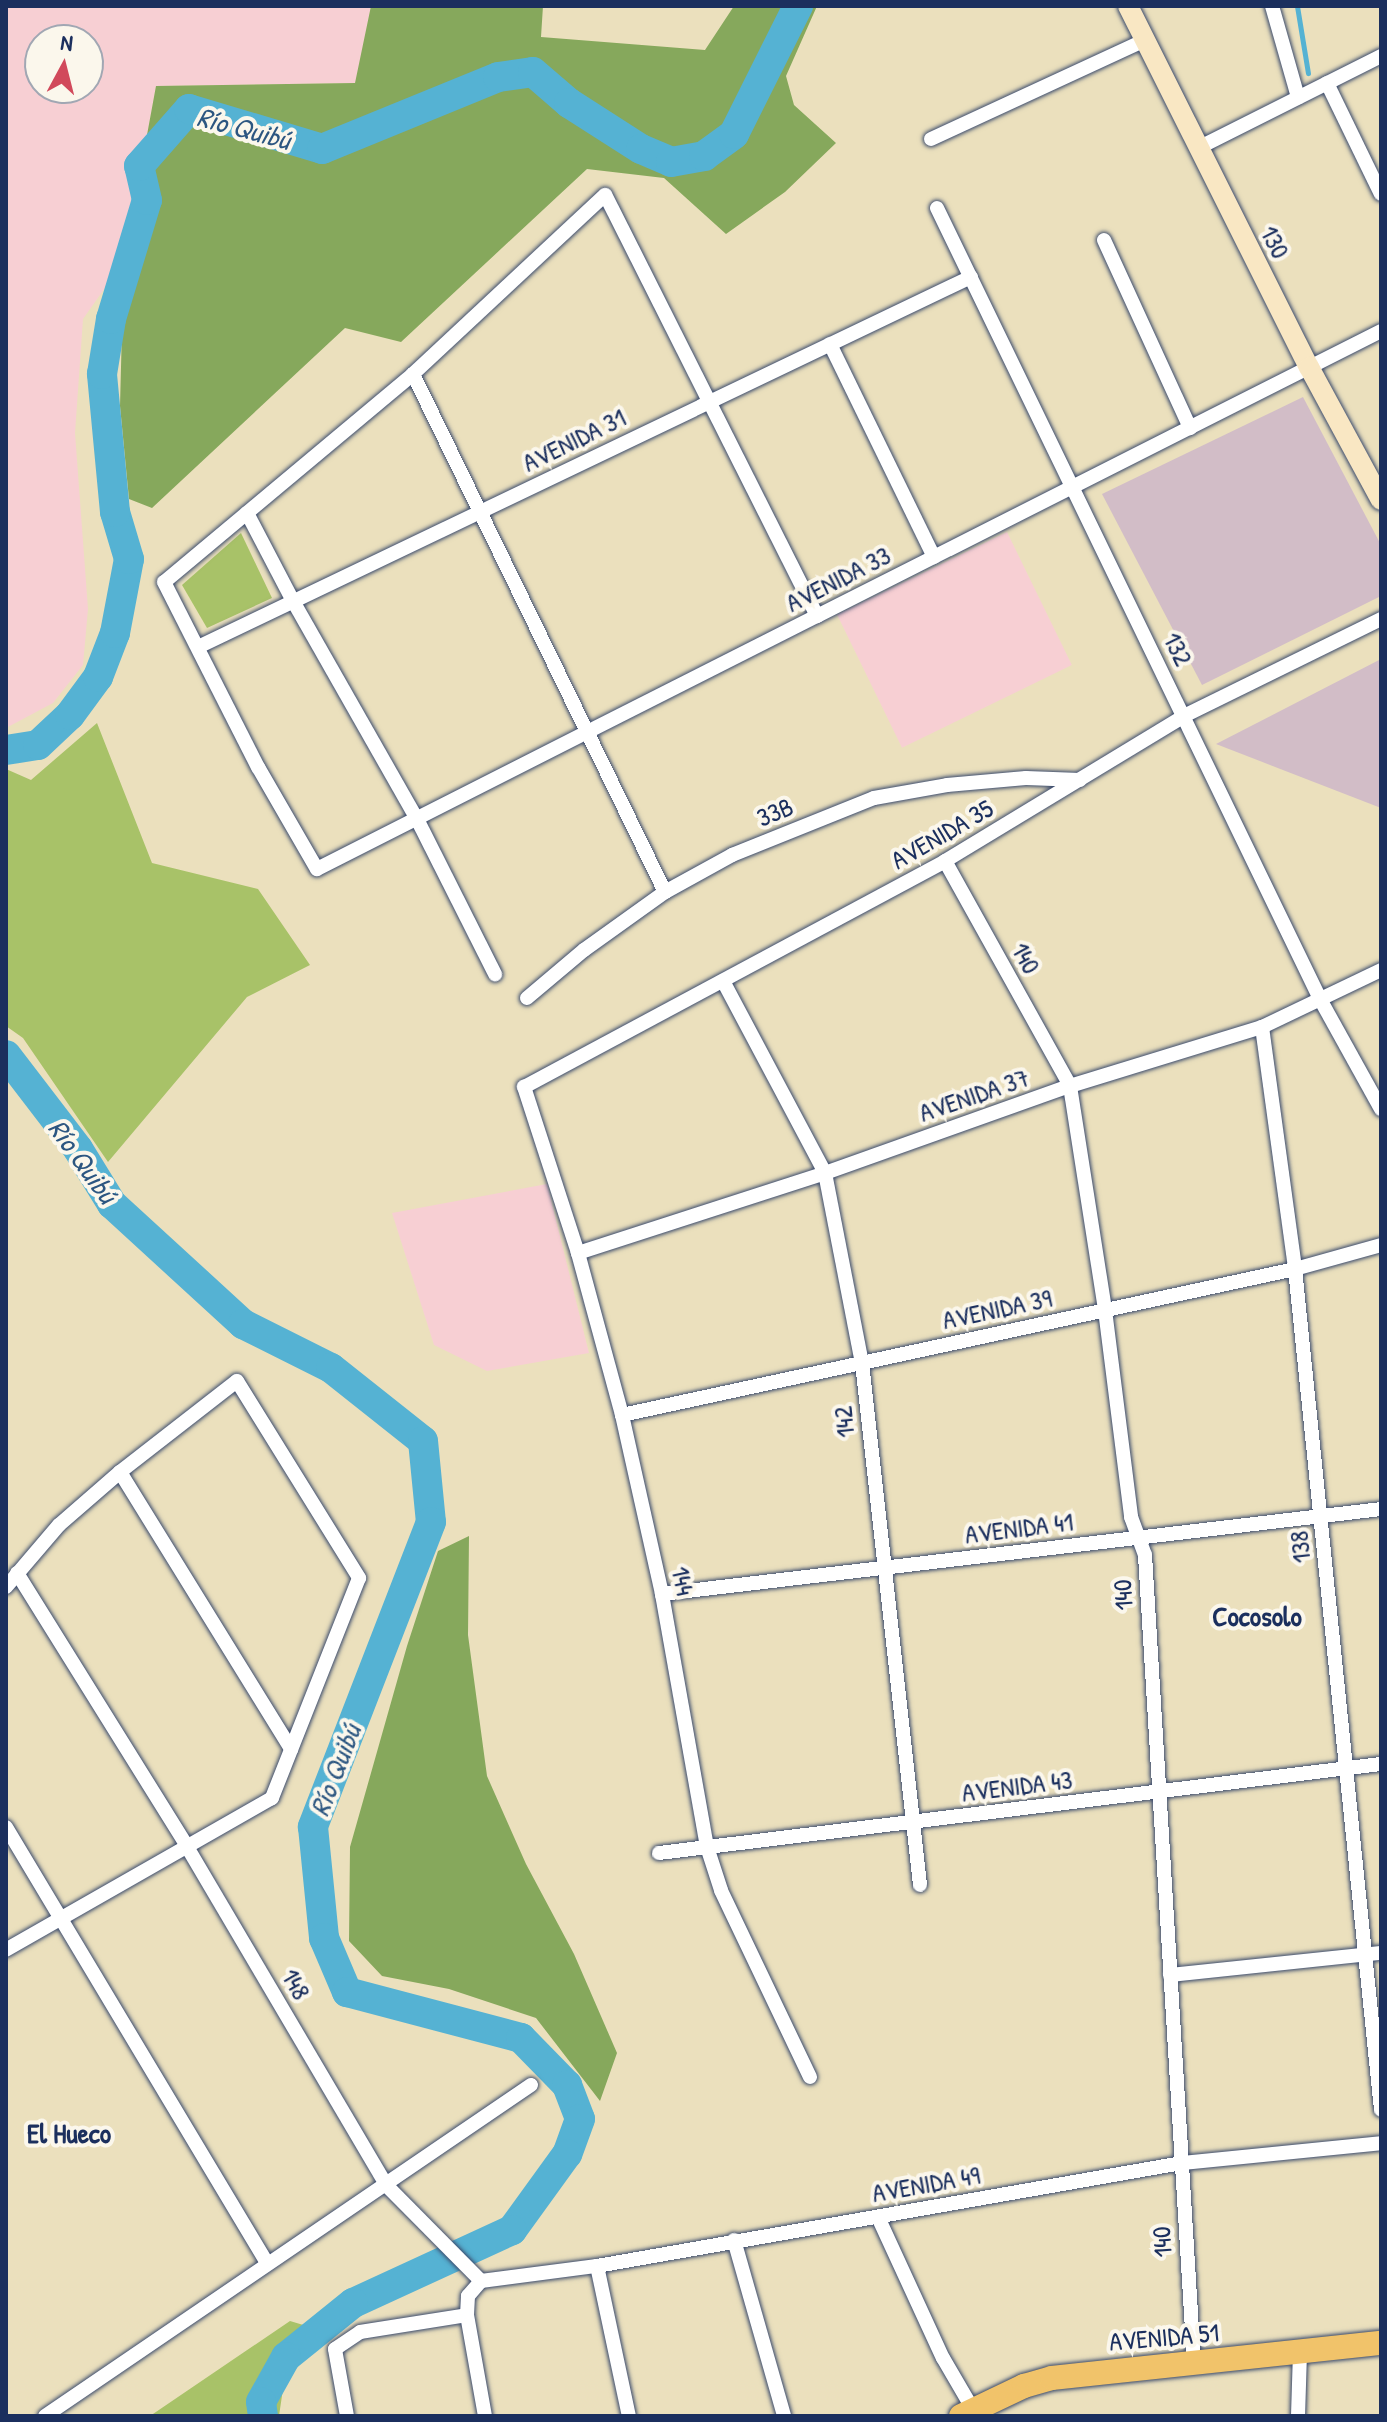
<!DOCTYPE html>
<html>
<head>
<meta charset="utf-8">
<style>
  body { margin:0 }
  #map { position:relative; width:1387px; height:2422px; overflow:hidden; background:#ebe0bd; font-family:"Patrick Hand",sans-serif }
  div>[style] { position:absolute }
  .built>* { inset:0; background:#f7cfd3; transform-origin:0 0 }
  .industrial>* { inset:0; background:#d2bdc7 }
  .green>* { inset:0; background:#a8c268 }
  .forest>* { inset:0; background:#86a85c }
  .stream>* { height:5px; margin:-2.5px; padding:0 2.5px; transform-origin:2.5px; border-radius:2.5px; background:#55b2d3 }
  .river>* { height:30px; margin:-15px; padding:0 15px; transform-origin:15px; border-radius:15px; background:#55b2d3 }
  .roads { filter:drop-shadow(0 0 2px #3a4a6c) drop-shadow(0 0 2px #3a4a6c) }
  .street>* { height:14px; margin:-7px; padding:0 7px; transform-origin:7px; border-radius:7px; background:#fff }
  .secondary>* { height:20px; margin:-10px; padding:0 10px; transform-origin:10px; border-radius:10px; background:#f9e7c3 }
  .primary>* { height:24px; margin:-12px; padding:0 12px; transform-origin:12px; border-radius:12px; background:#f1c36a }
  span { translate:-50% -50%; white-space:nowrap; text-align:center; line-height:1.15; -webkit-text-stroke:8px #fbf7ec; paint-order:stroke }
  .street-label { font-size:26px; color:#1b2f5e }
  .water-label { font-size:28px; color:#2c5681; font-style:italic }
  .neighbourhood-label { font-size:28px; color:#1b2f5e; font-weight:700 }
  .frame { position:absolute; inset:0; border:8px solid #1b2f5e; pointer-events:none }
  .north { position:absolute; left:24px; top:24px; width:80px; height:80px; box-sizing:border-box; background:#fbf7ec; border:2px solid #a1a7b3; border-radius:50%; rotate:7deg; font-size:22px; font-weight:700; line-height:32px; text-align:center; color:#1b2f5e }
  .north::after { content:''; display:block; margin:auto; width:28px; height:36px; background:#d1495b; clip-path:polygon(50% 0,100% 100%,50% 72%,0 100%) }
</style>
</head>
<body>
<div id="map">
  <div class="built">
    <div style="clip-path:polygon(evenodd,6px 6px,371px 6px,356px 83px,156px 86px,147px 135px,128px 166px,133px 207px,114px 275px,83px 319px,75px 433px,88px 609px,83px 665px,53px 703px,6px 728px,6px 6px,40px 40px,88px 40px,88px 88px,40px 88px,40px 40px)"></div>
    <div style="left:1007px;top:532px;width:148px;height:189px;rotate:64deg"></div>
    <div style="clip-path:polygon(547px 1184px,589px 1353px,487px 1371px,434px 1345px,392px 1213px)"></div>
  </div>
  <div class="industrial">
    <div style="clip-path:polygon(1303px 397px,1381px 545px,1381px 596px,1202px 685px,1102px 494px)"></div>
    <div style="clip-path:polygon(1381px 659px,1381px 808px,1216px 744px)"></div>
  </div>
  <div class="green">
    <div style="clip-path:polygon(241px 533px,272px 598px,207px 628px,182px 585px)"></div>
    <div style="clip-path:polygon(97px 723px,152px 863px,258px 889px,310px 965px,247px 997px,108px 1162px,23px 1038px,6px 1026px,6px 769px,31px 780px)"></div>
    <div style="clip-path:polygon(290px 2321px,330px 2333px,310px 2347px,283px 2389px,279px 2416px,150px 2416px)"></div>
  </div>
  <div class="forest">
    <div style="clip-path:polygon(371px 6px,543px 6px,541px 37px,705px 50px,734px 6px,817px 6px,786px 76px,794px 105px,836px 143px,785px 192px,726px 234px,664px 178px,587px 169px,401px 342px,345px 328px,152px 508px,129px 499px,120px 406px,122px 328px,114px 275px,133px 207px,128px 166px,147px 135px,156px 86px,355px 83px)"></div>
    <div style="clip-path:polygon(469px 1536px,468px 1635px,487px 1776px,526px 1864px,574px 1954px,617px 2053px,600px 2101px,536px 2018px,449px 1989px,382px 1976px,349px 1941px,350px 1847px,407px 1646px,438px 1551px)"></div>
  </div>
  <div class="stream">
    <div style="left:1297px;top:6px;width:68px;rotate:80.7deg"></div>
  </div>
  <div class="river">
    <div style="left:6px;top:750px;width:32px;rotate:-9deg"></div>
    <div style="left:38px;top:745px;width:44px;rotate:-43.2deg"></div>
    <div style="left:70px;top:715px;width:47px;rotate:-53.6deg"></div>
    <div style="left:98px;top:677px;width:47px;rotate:-68.9deg"></div>
    <div style="left:115px;top:633px;width:75px;rotate:-79.3deg"></div>
    <div style="left:129px;top:559px;width:49px;rotate:-106.6deg"></div>
    <div style="left:115px;top:512px;width:139px;rotate:-95.4deg"></div>
    <div style="left:102px;top:374px;width:56px;rotate:-80.7deg"></div>
    <div style="left:111px;top:319px;width:124px;rotate:-73.2deg"></div>
    <div style="left:147px;top:200px;width:35px;rotate:-103deg"></div>
    <div style="left:139px;top:166px;width:76px;rotate:-48.7deg"></div>
    <div style="left:189px;top:109px;width:139px;rotate:16.7deg"></div>
    <div style="left:322px;top:149px;width:190px;rotate:-22.2deg"></div>
    <div style="left:498px;top:77px;width:35px;rotate:-8deg"></div>
    <div style="left:533px;top:72px;width:48px;rotate:40.7deg"></div>
    <div style="left:569px;top:103px;width:85px;rotate:32.6deg"></div>
    <div style="left:641px;top:149px;width:33px;rotate:23deg"></div>
    <div style="left:671px;top:162px;width:34px;rotate:-10deg"></div>
    <div style="left:704px;top:156px;width:37px;rotate:-36deg"></div>
    <div style="left:734px;top:134px;width:143px;rotate:-63.4deg"></div>
    <div style="left:6px;top:1055px;width:118px;rotate:52.5deg"></div>
    <div style="left:78px;top:1149px;width:65px;rotate:58.3deg"></div>
    <div style="left:112px;top:1204px;width:178px;rotate:42.5deg"></div>
    <div style="left:243px;top:1324px;width:98px;rotate:26.6deg"></div>
    <div style="left:331px;top:1368px;width:117px;rotate:38.4deg"></div>
    <div style="left:423px;top:1441px;width:81px;rotate:84.4deg"></div>
    <div style="left:431px;top:1522px;width:327px;rotate:111.2deg"></div>
    <div style="left:313px;top:1827px;width:112px;rotate:84.3deg"></div>
    <div style="left:324px;top:1938px;width:59px;rotate:66.9deg"></div>
    <div style="left:347px;top:1992px;width:180px;rotate:14.8deg"></div>
    <div style="left:521px;top:2038px;width:66px;rotate:45.6deg"></div>
    <div style="left:567px;top:2085px;width:36px;rotate:69deg"></div>
    <div style="left:580px;top:2119px;width:37px;rotate:110deg"></div>
    <div style="left:567px;top:2154px;width:94px;rotate:125.9deg"></div>
    <div style="left:512px;top:2230px;width:175px;rotate:155.3deg"></div>
    <div style="left:353px;top:2303px;width:86px;rotate:141.1deg"></div>
    <div style="left:286px;top:2357px;width:51px;rotate:119.1deg"></div>
    <div style="left:261px;top:2402px;width:14px;rotate:82deg"></div>
  </div>
  <div class="roads">
    <div class="street">
      <div style="left:1272px;top:6px;width:95px;rotate:74.1deg"></div>
      <div style="left:1327px;top:83px;width:123px;rotate:64.1deg"></div>
      <div style="left:931px;top:139px;width:236px;rotate:-24.8deg"></div>
      <div style="left:1198px;top:148px;width:205px;rotate:-26.7deg"></div>
      <div style="left:937px;top:208px;width:879px;rotate:64.16deg"></div>
      <div style="left:1320px;top:999px;width:126px;rotate:61deg"></div>
      <div style="left:1104px;top:240px;width:207px;rotate:65.4deg"></div>
      <div style="left:830px;top:344px;width:237px;rotate:64deg"></div>
      <div style="left:413px;top:374px;width:576px;rotate:64.06deg"></div>
      <div style="left:247px;top:513px;width:99px;rotate:62.4deg"></div>
      <div style="left:293px;top:601px;width:251px;rotate:60.4deg"></div>
      <div style="left:417px;top:819px;width:174px;rotate:63.3deg"></div>
      <div style="left:817px;top:616px;width:471px;rotate:-116.7deg"></div>
      <div style="left:605px;top:195px;width:262px;rotate:137deg"></div>
      <div style="left:413px;top:374px;width:324px;rotate:140.1deg"></div>
      <div style="left:164px;top:582px;width:208px;rotate:63.1deg"></div>
      <div style="left:258px;top:767px;width:118px;rotate:60deg"></div>
      <div style="left:317px;top:869px;width:303px;rotate:-26.9deg"></div>
      <div style="left:587px;top:732px;width:258px;rotate:-26.8deg"></div>
      <div style="left:817px;top:616px;width:632px;rotate:-26.81deg"></div>
      <div style="left:198px;top:647px;width:857px;rotate:-25.58deg"></div>
      <div style="left:945px;top:861px;width:257px;rotate:60.9deg"></div>
      <div style="left:1070px;top:1086px;width:227px;rotate:81.1deg"></div>
      <div style="left:1105px;top:1310px;width:209px;rotate:82.8deg"></div>
      <div style="left:1131px;top:1517px;width:40px;rotate:69.8deg"></div>
      <div style="left:1145px;top:1555px;width:810px;rotate:86.53deg"></div>
      <div style="left:723px;top:981px;width:217px;rotate:62deg"></div>
      <div style="left:825px;top:1173px;width:194px;rotate:79deg"></div>
      <div style="left:862px;top:1363px;width:525px;rotate:83.66deg"></div>
      <div style="left:527px;top:998px;width:75px;rotate:-40.1deg"></div>
      <div style="left:584px;top:950px;width:100px;rotate:-35.6deg"></div>
      <div style="left:665px;top:892px;width:77px;rotate:-28.9deg"></div>
      <div style="left:732px;top:855px;width:153px;rotate:-21.9deg"></div>
      <div style="left:874px;top:798px;width:74px;rotate:-10.1deg"></div>
      <div style="left:947px;top:785px;width:79px;rotate:-5.1deg"></div>
      <div style="left:1026px;top:778px;width:54px;rotate:2.1deg"></div>
      <div style="left:1262px;top:1027px;width:244px;rotate:82.2deg"></div>
      <div style="left:1295px;top:1269px;width:845px;rotate:84.16deg"></div>
      <div style="left:578px;top:1253px;width:260px;rotate:-17.9deg"></div>
      <div style="left:825px;top:1173px;width:260px;rotate:-19.6deg"></div>
      <div style="left:1070px;top:1086px;width:201px;rotate:-17.1deg"></div>
      <div style="left:1262px;top:1027px;width:132px;rotate:-25.6deg"></div>
      <div style="left:622px;top:1415px;width:689px;rotate:-12.24deg"></div>
      <div style="left:1295px;top:1269px;width:89px;rotate:-15.6deg"></div>
      <div style="left:120px;top:1472px;width:326px;rotate:58.3deg"></div>
      <div style="left:17px;top:1573px;width:320px;rotate:58.1deg"></div>
      <div style="left:186px;top:1845px;width:394px;rotate:59.5deg"></div>
      <div style="left:386px;top:2185px;width:135px;rotate:45.3deg"></div>
      <div style="left:6px;top:1587px;width:82px;rotate:-49.5deg"></div>
      <div style="left:59px;top:1525px;width:81px;rotate:-41deg"></div>
      <div style="left:120px;top:1472px;width:148px;rotate:-37.9deg"></div>
      <div style="left:237px;top:1381px;width:232px;rotate:58.2deg"></div>
      <div style="left:359px;top:1578px;width:237px;rotate:111.6deg"></div>
      <div style="left:272px;top:1798px;width:306px;rotate:150.3deg"></div>
      <div style="left:662px;top:1594px;width:724px;rotate:-6.74deg"></div>
      <div style="left:6px;top:1827px;width:508px;rotate:59.09deg"></div>
      <div style="left:659px;top:1853px;width:727px;rotate:-7.03deg"></div>
      <div style="left:1170px;top:1975px;width:212px;rotate:-6deg"></div>
      <div style="left:810px;top:2077px;width:207px;rotate:-115.5deg"></div>
      <div style="left:721px;top:1890px;width:45px;rotate:-108deg"></div>
      <div style="left:707px;top:1847px;width:257px;rotate:-100.1deg"></div>
      <div style="left:662px;top:1594px;width:183px;rotate:-102.6deg"></div>
      <div style="left:622px;top:1415px;width:168px;rotate:-105.2deg"></div>
      <div style="left:578px;top:1253px;width:175px;rotate:-108deg"></div>
      <div style="left:524px;top:1087px;width:478px;rotate:-28.2deg"></div>
      <div style="left:945px;top:861px;width:280px;rotate:-31.2deg"></div>
      <div style="left:1184px;top:716px;width:220px;rotate:-26.2deg"></div>
      <div style="left:878px;top:2217px;width:155px;rotate:65.3deg"></div>
      <div style="left:943px;top:2358px;width:64px;rotate:59.8deg"></div>
      <div style="left:734px;top:2240px;width:183px;rotate:74.1deg"></div>
      <div style="left:597px;top:2266px;width:153px;rotate:78deg"></div>
      <div style="left:481px;top:2281px;width:117px;rotate:-7.4deg"></div>
      <div style="left:597px;top:2266px;width:594px;rotate:-9.99deg"></div>
      <div style="left:1182px;top:2163px;width:200px;rotate:-5.7deg"></div>
      <div style="left:481px;top:2281px;width:20px;rotate:131deg"></div>
      <div style="left:468px;top:2296px;width:19px;rotate:93deg"></div>
      <div style="left:467px;top:2315px;width:103px;rotate:79.9deg"></div>
      <div style="left:45px;top:2416px;width:588px;rotate:-34.26deg"></div>
      <div style="left:347px;top:2416px;width:68px;rotate:-100.2deg"></div>
      <div style="left:335px;top:2349px;width:30px;rotate:-34deg"></div>
      <div style="left:360px;top:2332px;width:108px;rotate:-9deg"></div>
      <div style="left:1298px;top:2416px;width:64px;rotate:-88.2deg"></div>
    </div>
    <div class="secondary">
      <div style="left:1128px;top:6px;width:404px;rotate:63.4deg"></div>
      <div style="left:1309px;top:367px;width:151px;rotate:61.6deg"></div>
    </div>
    <div class="primary">
      <div style="left:961px;top:2416px;width:70px;rotate:-25.5deg"></div>
      <div style="left:1024px;top:2386px;width:29px;rotate:-16deg"></div>
      <div style="left:1052px;top:2378px;width:331px;rotate:-6.1deg"></div>
    </div>
  </div>
  <div class="street-label">
    <span style="left:1275px;top:242px;rotate:63deg">130</span>
    <span style="left:574px;top:440px;rotate:-26deg">AVENIDA 31</span>
    <span style="left:838px;top:579px;rotate:-27deg">AVENIDA 33</span>
    <span style="left:1178px;top:649px;rotate:64deg">132</span>
    <span style="left:775px;top:812px;rotate:-22deg">33B</span>
    <span style="left:942px;top:834px;rotate:-30deg">AVENIDA 35</span>
    <span style="left:1026px;top:958px;rotate:61deg">140</span>
    <span style="left:974px;top:1095px;rotate:-19deg">AVENIDA 37</span>
    <span style="left:997px;top:1309px;rotate:-12deg">AVENIDA 39</span>
    <span style="left:844px;top:1422px;rotate:-96deg">142</span>
    <span style="left:1019px;top:1528px;rotate:-7deg">AVENIDA 41</span>
    <span style="left:1300px;top:1547px;rotate:-96deg">138</span>
    <span style="left:683px;top:1581px;rotate:78deg">144</span>
    <span style="left:1123px;top:1595px;rotate:-94deg">140</span>
    <span style="left:1017px;top:1786px;rotate:-7deg">AVENIDA 43</span>
    <span style="left:296px;top:1984px;rotate:60deg">148</span>
    <span style="left:926px;top:2184px;rotate:-10deg">AVENIDA 49</span>
    <span style="left:1162px;top:2242px;rotate:-94deg">140</span>
    <span style="left:1164px;top:2337px;rotate:-5deg">AVENIDA 51</span>
  </div>
  <div class="water-label">
    <span style="left:244px;top:128px;rotate:15deg">Río Quibú</span>
    <span style="left:83px;top:1161px;rotate:54deg">Río Quibú</span>
    <span style="left:335px;top:1770px;rotate:-69deg">Río Quibú</span>
  </div>
  <div class="neighbourhood-label">
    <span style="left:1257px;top:1616px">Cocosolo</span>
    <span style="left:69px;top:2133px">El Hueco</span>
  </div>
  <div class="frame"></div>
  <div class="north">N</div>
</div>
</body>
</html>
